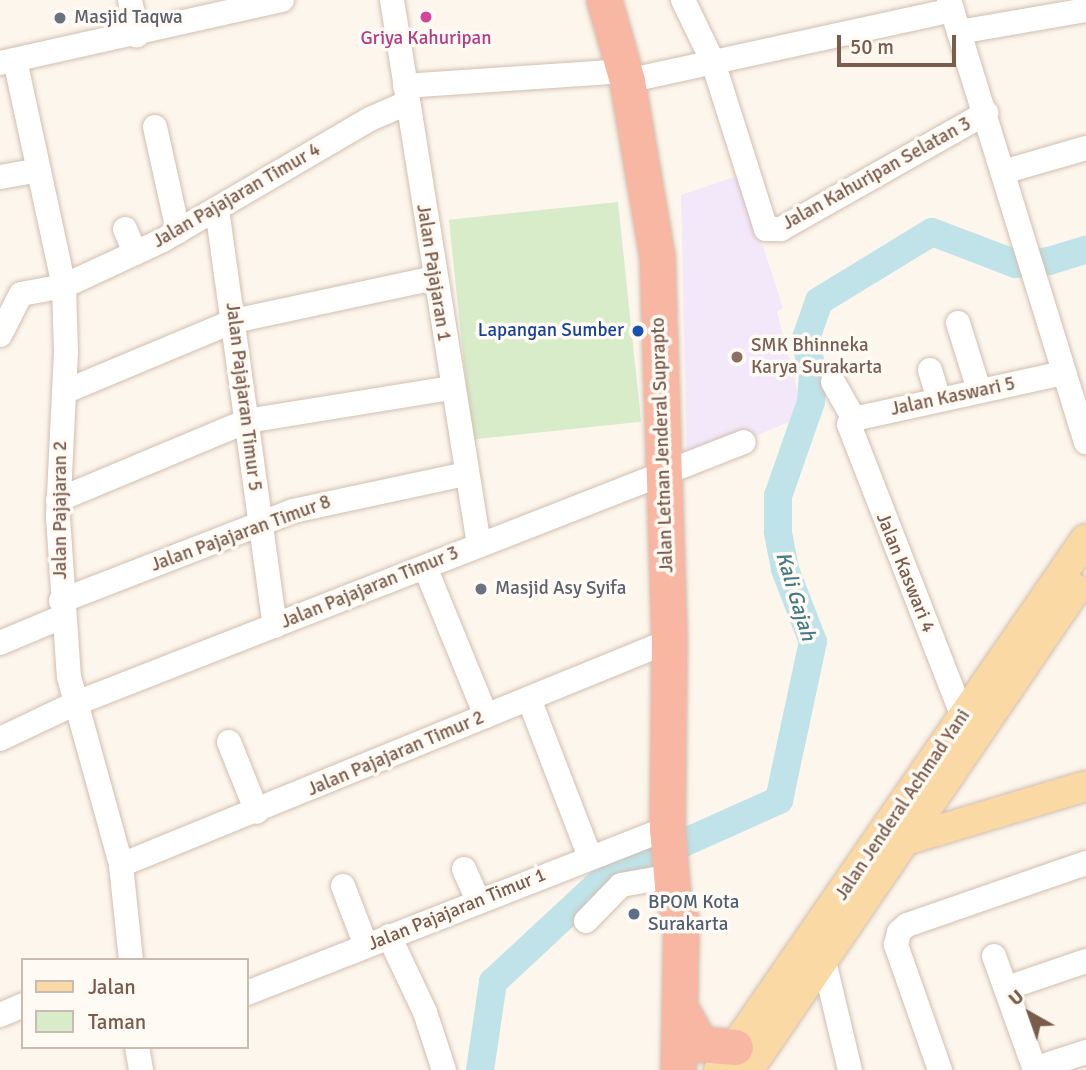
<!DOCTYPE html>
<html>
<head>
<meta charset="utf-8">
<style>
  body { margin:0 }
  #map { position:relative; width:1086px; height:1070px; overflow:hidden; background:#fdf6ec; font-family:Signika,sans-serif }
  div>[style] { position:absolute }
  .education>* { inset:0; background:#f3e8fa }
  .green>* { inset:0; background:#d8ecc9; transform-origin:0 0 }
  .river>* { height:28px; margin:-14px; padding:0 14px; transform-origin:14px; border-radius:14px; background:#bfe3e8 }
  .roads { filter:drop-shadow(0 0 2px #d1beb0) drop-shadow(0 0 2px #d1beb0) }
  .minor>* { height:24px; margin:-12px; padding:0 12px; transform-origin:12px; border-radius:12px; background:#fff }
  .major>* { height:30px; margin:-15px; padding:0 15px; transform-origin:15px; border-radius:15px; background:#fbd9a5 }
  .highway>* { height:35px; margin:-17.5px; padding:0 17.5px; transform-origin:17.5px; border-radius:17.5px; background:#f7b7a3 }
  .dots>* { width:19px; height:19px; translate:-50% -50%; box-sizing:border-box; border:4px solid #fffaf3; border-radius:50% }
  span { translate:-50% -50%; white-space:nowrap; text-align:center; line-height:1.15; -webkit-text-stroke:7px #fffaf3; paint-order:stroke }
  .worship-label { font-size:19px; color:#5b616d }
  .left { translate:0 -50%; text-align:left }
  .hotel-label { font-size:19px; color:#b23c85 }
  .street-label { font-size:19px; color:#7a5c4d }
  .transit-label { font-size:19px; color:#164399 }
  .right { translate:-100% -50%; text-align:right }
  .education-label { font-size:19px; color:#785e54 }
  .service-label { font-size:19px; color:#4e5e75 }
  .water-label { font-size:21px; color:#437c86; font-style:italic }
  .legend { position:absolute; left:21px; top:958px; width:228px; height:91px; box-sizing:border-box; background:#fffaf3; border:2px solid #cabbb1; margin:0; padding:9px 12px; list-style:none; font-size:21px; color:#7a5c4d }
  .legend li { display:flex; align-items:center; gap:14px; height:35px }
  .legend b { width:35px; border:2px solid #cabbb1 }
  .north { position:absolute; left:995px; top:979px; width:70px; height:70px; -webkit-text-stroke:5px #fffaf3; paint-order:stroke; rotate:320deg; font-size:19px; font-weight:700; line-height:28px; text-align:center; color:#7a5c4d }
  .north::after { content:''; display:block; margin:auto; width:24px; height:32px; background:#7a5c4d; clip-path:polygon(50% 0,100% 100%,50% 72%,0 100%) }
  .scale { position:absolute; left:837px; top:35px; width:119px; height:32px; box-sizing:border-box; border:4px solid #7a5c4d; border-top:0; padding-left:9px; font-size:21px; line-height:24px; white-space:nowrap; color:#7a5c4d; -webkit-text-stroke:5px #fffaf3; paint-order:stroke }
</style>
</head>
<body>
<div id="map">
  <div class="education">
    <div style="clip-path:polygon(740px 175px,783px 308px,777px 312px,801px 404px,796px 419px,687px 465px,681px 195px)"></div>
  </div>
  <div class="green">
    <div style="left:618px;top:202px;width:221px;height:170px;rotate:84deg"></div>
  </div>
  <div class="river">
    <div style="left:480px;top:1070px;width:89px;rotate:-81.6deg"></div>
    <div style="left:493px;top:982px;width:153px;rotate:-42.9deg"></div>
    <div style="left:605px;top:878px;width:191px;rotate:-24.1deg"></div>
    <div style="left:779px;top:800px;width:162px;rotate:-77.9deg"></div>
    <div style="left:813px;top:642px;width:78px;rotate:-111deg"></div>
    <div style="left:785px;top:569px;width:38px;rotate:-101deg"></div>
    <div style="left:778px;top:532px;width:36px;rotate:-90deg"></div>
    <div style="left:778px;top:496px;width:100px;rotate:-70.7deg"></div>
    <div style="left:811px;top:402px;width:31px;rotate:-86deg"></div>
    <div style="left:813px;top:371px;width:31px;rotate:-105deg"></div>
    <div style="left:805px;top:341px;width:42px;rotate:-70.7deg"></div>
    <div style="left:819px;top:301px;width:132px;rotate:-31.4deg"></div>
    <div style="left:932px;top:232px;width:90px;rotate:20.9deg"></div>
    <div style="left:1016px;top:264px;width:33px;rotate:-5deg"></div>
    <div style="left:1049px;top:261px;width:39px;rotate:-17deg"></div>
  </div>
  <div class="roads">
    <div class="minor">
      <div style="left:130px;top:0;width:36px;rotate:79deg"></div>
      <div style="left:392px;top:0;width:552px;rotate:80.93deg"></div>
      <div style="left:683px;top:0;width:69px;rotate:64.2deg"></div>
      <div style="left:713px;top:62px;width:175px;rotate:72.4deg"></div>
      <div style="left:766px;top:229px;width:15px"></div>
      <div style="left:781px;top:229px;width:236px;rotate:-29.5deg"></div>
      <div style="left:949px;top:0;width:463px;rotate:72.8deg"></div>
      <div style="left:959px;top:32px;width:129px;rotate:-9.8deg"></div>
      <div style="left:15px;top:60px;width:231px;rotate:77.8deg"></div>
      <div style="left:64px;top:286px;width:66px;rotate:88.3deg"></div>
      <div style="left:66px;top:352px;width:165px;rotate:92.8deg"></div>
      <div style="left:58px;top:517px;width:160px;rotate:86.1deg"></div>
      <div style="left:69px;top:677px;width:195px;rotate:74.5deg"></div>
      <div style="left:121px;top:865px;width:96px;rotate:84deg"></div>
      <div style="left:0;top:63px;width:289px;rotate:-12.6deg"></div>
      <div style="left:627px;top:81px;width:333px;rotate:-12.3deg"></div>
      <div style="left:405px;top:86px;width:220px;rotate:-3.9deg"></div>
      <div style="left:155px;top:127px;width:107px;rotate:77.5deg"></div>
      <div style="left:1003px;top:172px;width:86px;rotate:-16.1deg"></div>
      <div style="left:0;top:177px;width:39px;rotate:-10deg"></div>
      <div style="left:217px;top:209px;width:421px;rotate:82.1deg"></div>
      <div style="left:125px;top:229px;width:26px;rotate:67deg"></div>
      <div style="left:21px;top:294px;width:44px;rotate:-10.5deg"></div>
      <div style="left:64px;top:286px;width:109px;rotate:-24.9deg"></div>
      <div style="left:163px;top:240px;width:240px;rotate:-30.3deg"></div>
      <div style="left:370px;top:119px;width:40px;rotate:-23.4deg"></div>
      <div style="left:958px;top:323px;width:70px;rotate:72.6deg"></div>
      <div style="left:0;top:335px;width:46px;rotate:-62.9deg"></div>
      <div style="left:930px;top:370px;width:30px;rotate:73deg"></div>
      <div style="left:833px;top:382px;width:43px;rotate:60.4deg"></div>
      <div style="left:64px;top:392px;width:184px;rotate:-22.7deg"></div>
      <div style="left:234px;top:321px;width:205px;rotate:-12.1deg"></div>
      <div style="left:58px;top:500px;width:205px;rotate:-22.7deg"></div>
      <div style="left:247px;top:421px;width:207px;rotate:-9.2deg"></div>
      <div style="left:425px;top:567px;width:161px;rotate:67.7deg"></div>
      <div style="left:61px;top:601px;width:249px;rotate:-21.2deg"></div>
      <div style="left:293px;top:511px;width:177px;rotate:-12.1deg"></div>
      <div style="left:0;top:643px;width:67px;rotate:-22.8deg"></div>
      <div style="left:529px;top:699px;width:169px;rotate:68.9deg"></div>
      <div style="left:963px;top:717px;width:314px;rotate:-111.3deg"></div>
      <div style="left:849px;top:424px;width:7px;rotate:-45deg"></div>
      <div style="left:854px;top:419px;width:215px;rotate:-12.4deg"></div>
      <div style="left:0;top:739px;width:82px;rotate:-25.3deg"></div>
      <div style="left:74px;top:704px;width:719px;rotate:-21.36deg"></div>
      <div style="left:229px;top:742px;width:75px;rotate:68.2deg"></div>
      <div style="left:121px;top:865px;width:592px;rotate:-22.23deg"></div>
      <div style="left:464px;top:869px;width:34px;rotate:66deg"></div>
      <div style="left:343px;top:886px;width:64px;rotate:69deg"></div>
      <div style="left:586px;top:921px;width:50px;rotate:-45.8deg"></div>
      <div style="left:621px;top:885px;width:51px;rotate:-10.2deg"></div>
      <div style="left:389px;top:936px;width:84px;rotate:64.7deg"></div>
      <div style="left:425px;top:1012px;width:61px;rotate:71.9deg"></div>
      <div style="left:994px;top:956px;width:121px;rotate:70.2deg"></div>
      <div style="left:824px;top:961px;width:112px;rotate:76.6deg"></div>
      <div style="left:1007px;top:988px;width:83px;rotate:-18.9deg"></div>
      <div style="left:247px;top:993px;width:451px;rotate:-21.4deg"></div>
      <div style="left:0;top:1015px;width:25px;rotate:-23deg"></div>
      <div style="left:137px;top:1047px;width:23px;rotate:80deg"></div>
      <div style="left:1034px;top:1069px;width:55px;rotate:-18.1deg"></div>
      <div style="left:940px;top:1070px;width:133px;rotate:-109.4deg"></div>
      <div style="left:896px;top:945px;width:13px;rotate:-77deg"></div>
      <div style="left:899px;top:932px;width:11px;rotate:-41deg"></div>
      <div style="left:907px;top:925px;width:189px;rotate:-19.1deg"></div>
    </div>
    <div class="major">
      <div style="left:896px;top:843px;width:198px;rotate:-16.7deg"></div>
      <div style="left:719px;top:1070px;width:645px;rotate:-55.35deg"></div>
      <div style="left:748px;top:1070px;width:582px;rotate:-55.71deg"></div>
    </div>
    <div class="highway">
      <div style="left:604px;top:0;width:84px;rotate:74.1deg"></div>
      <div style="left:627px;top:81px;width:179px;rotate:80.3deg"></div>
      <div style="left:657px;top:257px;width:384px;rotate:88.2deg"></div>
      <div style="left:669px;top:641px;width:187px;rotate:90.6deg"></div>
      <div style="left:667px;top:828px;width:68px;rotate:85deg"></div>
      <div style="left:673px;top:896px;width:25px;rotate:72deg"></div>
      <div style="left:681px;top:920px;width:150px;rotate:91.1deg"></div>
      <div style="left:682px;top:1011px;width:38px;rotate:61deg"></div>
      <div style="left:700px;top:1044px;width:35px;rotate:5deg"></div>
    </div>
  </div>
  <div class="dots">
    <div style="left:426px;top:17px;background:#d1479c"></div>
    <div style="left:60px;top:18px;background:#6b7280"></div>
    <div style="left:638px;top:331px;background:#1a4fb4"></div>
    <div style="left:737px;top:357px;background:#8d6e63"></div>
    <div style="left:481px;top:589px;background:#6b7280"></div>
    <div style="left:634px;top:914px;background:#5c6f8a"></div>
  </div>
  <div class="worship-label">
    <span class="left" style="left:74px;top:18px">Masjid Taqwa</span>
    <span class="left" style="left:495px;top:589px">Masjid Asy Syifa</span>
  </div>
  <div class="hotel-label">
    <span style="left:426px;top:39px">Griya Kahuripan</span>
  </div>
  <div class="street-label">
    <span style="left:877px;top:174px;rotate:-29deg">Jalan Kahuripan Selatan 3</span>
    <span style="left:237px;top:196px;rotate:-30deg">Jalan Pajajaran Timur 4</span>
    <span style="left:433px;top:273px;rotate:81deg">Jalan Pajajaran 1</span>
    <span style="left:243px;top:397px;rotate:83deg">Jalan Pajajaran Timur 5</span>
    <span style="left:953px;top:397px;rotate:-12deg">Jalan Kaswari 5</span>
    <span style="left:663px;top:445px;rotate:-92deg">Jalan Letnan Jenderal Suprapto</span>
    <span style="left:61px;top:510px;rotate:-90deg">Jalan Pajajaran 2</span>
    <span style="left:241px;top:534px;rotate:-20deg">Jalan Pajajaran Timur 8</span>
    <span style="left:905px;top:573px;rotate:68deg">Jalan Kaswari 4</span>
    <span style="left:370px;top:588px;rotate:-22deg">Jalan Pajajaran Timur 3</span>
    <span style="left:396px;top:754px;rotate:-23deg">Jalan Pajajaran Timur 2</span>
    <span style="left:903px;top:805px;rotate:-56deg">Jalan Jenderal Achmad Yani</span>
    <span style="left:457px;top:910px;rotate:-22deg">Jalan Pajajaran Timur 1</span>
  </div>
  <div class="transit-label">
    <span class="right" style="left:624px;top:331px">Lapangan Sumber</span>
  </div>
  <div class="education-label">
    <span class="left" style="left:751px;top:357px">SMK Bhinneka<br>Karya Surakarta</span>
  </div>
  <div class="service-label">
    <span class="left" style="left:648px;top:914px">BPOM Kota<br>Surakarta</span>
  </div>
  <div class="water-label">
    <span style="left:796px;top:596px;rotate:73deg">Kali Gajah</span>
  </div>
  <ul class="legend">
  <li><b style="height:9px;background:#fbd9a5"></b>Jalan</li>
  <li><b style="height:19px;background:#d8ecc9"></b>Taman</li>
  </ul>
  <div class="north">U</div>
  <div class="scale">50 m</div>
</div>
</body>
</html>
